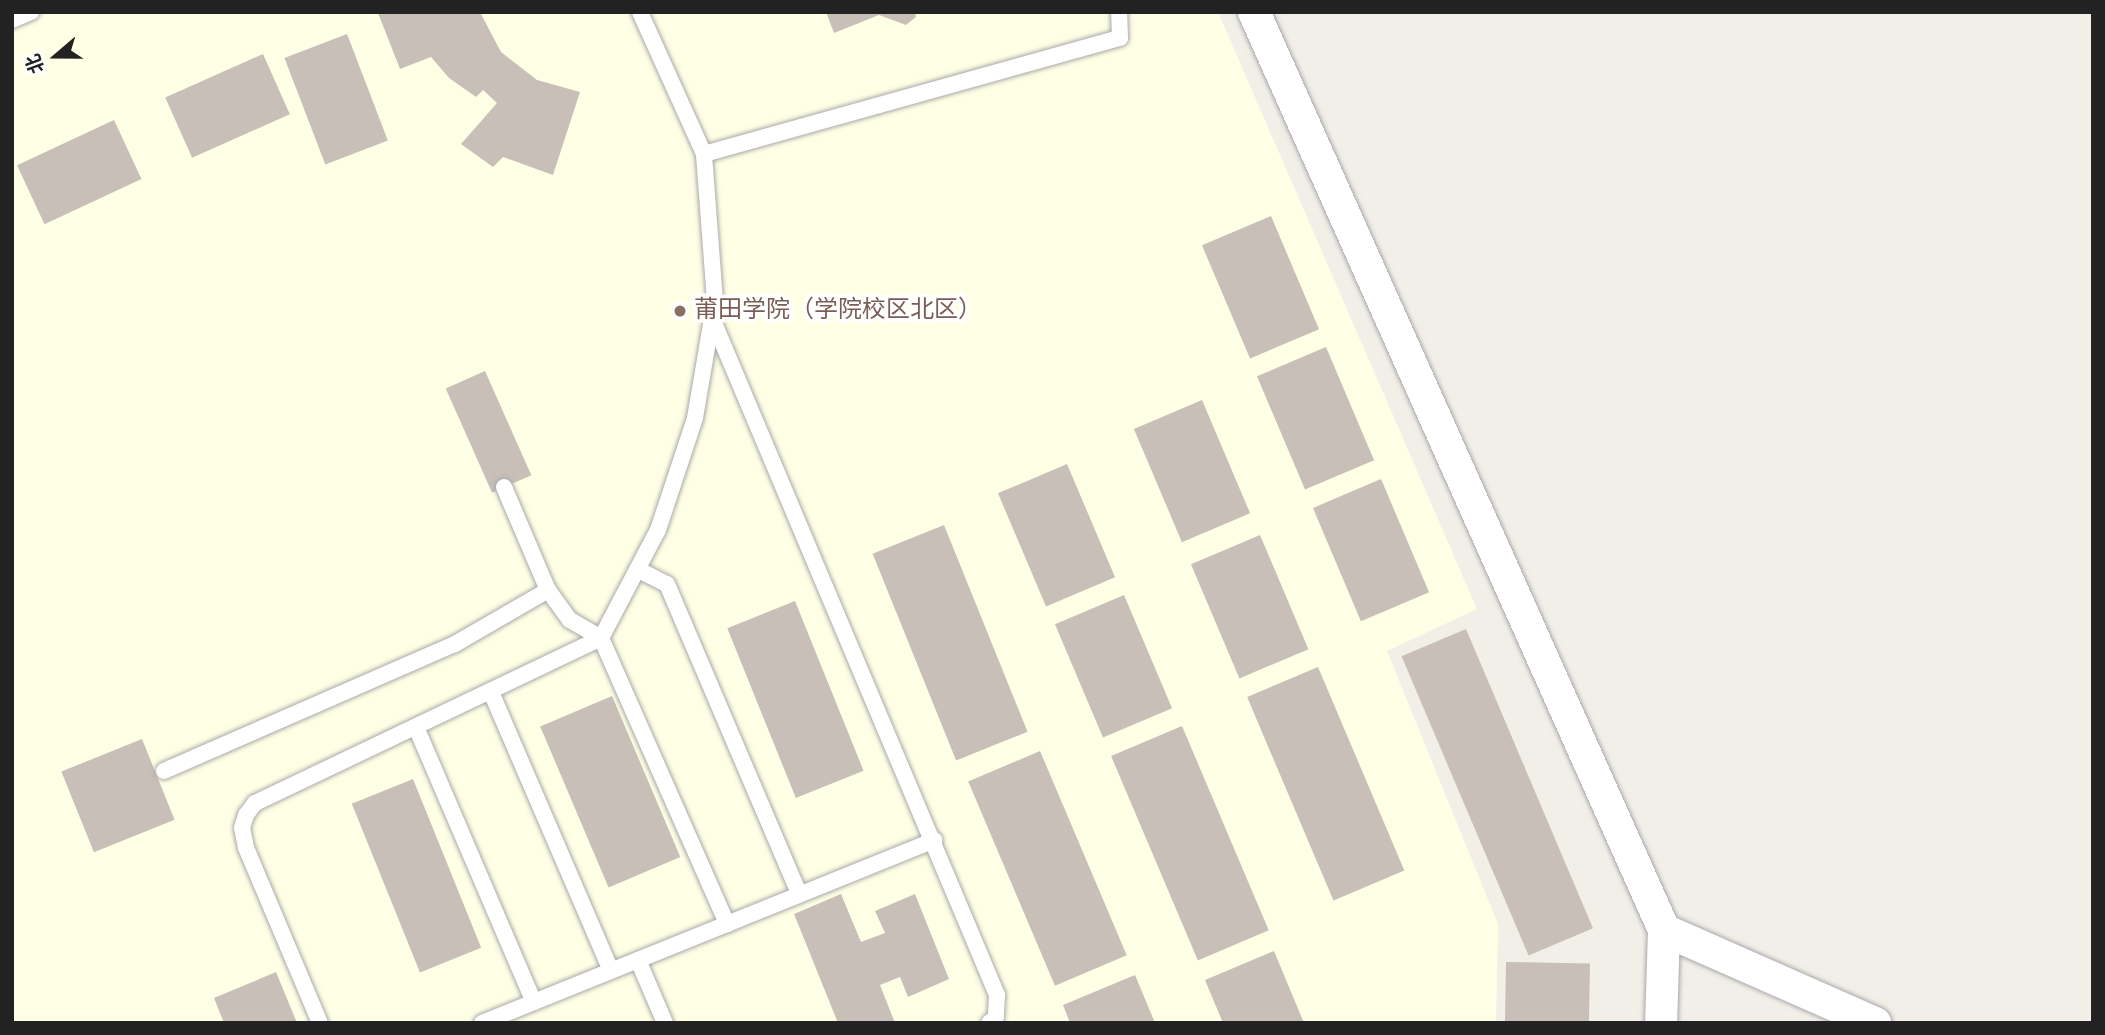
<!DOCTYPE html>
<html>
<head>
<meta charset="utf-8">
<style>
  body { margin:0 }
  #map { position:relative; width:2105px; height:1035px; overflow:hidden; background:#f2efe9; font-family:"Alegreya Sans","Noto Sans SC",sans-serif }
  div>[style] { position:absolute }
  .education>* { inset:0; background:#ffffe5 }
  .building>* { inset:0; background:#c7bfb8; transform-origin:0 0 }
  .roads { filter:drop-shadow(0 0 2px #a9a9a9) drop-shadow(0 0 2px #a9a9a9) }
  .lane>* { height:16px; margin:-8px; padding:0 8px; transform-origin:8px; border-radius:8px; background:#fff }
  .street>* { height:32px; margin:-16px; padding:0 16px; transform-origin:16px; border-radius:16px; background:#fff }
  .dots>* { width:19px; height:19px; translate:-50% -50%; box-sizing:border-box; border:4px solid #fff; border-radius:50% }
  span { translate:-50% -50%; white-space:nowrap; text-align:center; line-height:1.15; -webkit-text-stroke:7px #fff; paint-order:stroke }
  .education-label { font-size:24px; color:#785e54 }
  .left { translate:0 -50%; text-align:left }
  .frame { position:absolute; inset:0; border:14px solid #222; pointer-events:none }
  .north { position:absolute; left:21px; top:21px; width:70px; height:70px; -webkit-text-stroke:5px #fff; paint-order:stroke; rotate:250deg; font-size:19px; font-weight:700; line-height:28px; text-align:center; color:#222 }
  .north::after { content:''; display:block; margin:auto; width:24px; height:32px; background:#222; clip-path:polygon(50% 0,100% 100%,50% 72%,0 100%) }
</style>
</head>
<body>
<div id="map">
  <div class="education">
    <div style="clip-path:polygon(12px 12px,1218px 12px,1477px 609px,1387px 651px,1498px 924px,1496px 1023px,12px 1023px)"></div>
  </div>
  <div class="building">
    <div style="clip-path:polygon(480px 12px,501px 52px,537px 80px,580px 92px,553px 175px,503px 157px,493px 167px,461px 144px,497px 103px,483px 90px,476px 97px,449px 78px,431px 57px,400px 69px,378px 13px)"></div>
    <div style="clip-path:polygon(826px 12px,915px 12px,916px 17px,906px 25px,879px 15px,834px 33px)"></div>
    <div style="left:347px;top:34px;width:114px;height:67px;rotate:69deg"></div>
    <div style="left:263px;top:54px;width:66px;height:107px;rotate:66deg"></div>
    <div style="left:114px;top:120px;width:65px;height:107px;rotate:65deg"></div>
    <div style="left:1271px;top:216px;width:123px;height:75px;rotate:67deg"></div>
    <div style="left:1326px;top:347px;width:123px;height:75px;rotate:67deg"></div>
    <div style="left:485px;top:371px;width:114px;height:43px;rotate:66deg"></div>
    <div style="left:1202px;top:400px;width:123px;height:74px;rotate:67deg"></div>
    <div style="left:1067px;top:464px;width:123px;height:75px;rotate:67deg"></div>
    <div style="left:1381px;top:479px;width:123px;height:74px;rotate:67deg"></div>
    <div style="left:944px;top:525px;width:223px;height:77px;rotate:68deg"></div>
    <div style="left:1260px;top:535px;width:124px;height:75px;rotate:67deg"></div>
    <div style="left:1124px;top:595px;width:123px;height:75px;rotate:67deg"></div>
    <div style="left:795px;top:601px;width:183px;height:73px;rotate:68deg"></div>
    <div style="left:1466px;top:629px;width:325px;height:70px;rotate:67deg"></div>
    <div style="left:1318px;top:667px;width:221px;height:77px;rotate:67deg"></div>
    <div style="left:612px;top:696px;width:175px;height:78px;rotate:67deg"></div>
    <div style="left:1182px;top:726px;width:222px;height:77px;rotate:67deg"></div>
    <div style="left:142px;top:739px;width:87px;height:87px;rotate:68deg"></div>
    <div style="left:1040px;top:751px;width:222px;height:78px;rotate:67deg"></div>
    <div style="left:413px;top:779px;width:182px;height:66px;rotate:68deg"></div>
    <div style="clip-path:polygon(841px 894px,861px 942px,885px 933px,875px 911px,915px 894px,949px 979px,908px 997px,900px 977px,880px 985px,895px 1023px,838px 1023px,794px 914px)"></div>
    <div style="clip-path:polygon(1274px 951px,1304px 1023px,1223px 1023px,1205px 980px)"></div>
    <div style="left:1506px;top:962px;width:84px;height:61px;rotate:1deg"></div>
    <div style="clip-path:polygon(276px 972px,297px 1023px,224px 1023px,214px 998px)"></div>
    <div style="clip-path:polygon(1135px 975px,1155px 1023px,1070px 1023px,1063px 1005px)"></div>
  </div>
  <div class="roads">
    <div class="lane">
      <div style="left:12px;top:20px;width:21px;rotate:-23deg"></div>
      <div style="left:704px;top:154px;width:432px;rotate:-15.6deg"></div>
      <div style="left:1120px;top:38px;width:26px;rotate:-92deg"></div>
      <div style="left:712px;top:318px;width:735px;rotate:67.17deg"></div>
      <div style="left:997px;top:995px;width:22px;rotate:93deg"></div>
      <div style="left:996px;top:1017px;width:9px;rotate:139deg"></div>
      <div style="left:504px;top:487px;width:112px;rotate:66.9deg"></div>
      <div style="left:548px;top:590px;width:37px;rotate:54deg"></div>
      <div style="left:570px;top:620px;width:36px;rotate:30deg"></div>
      <div style="left:601px;top:638px;width:313px;rotate:66.2deg"></div>
      <div style="left:639px;top:570px;width:31px;rotate:27deg"></div>
      <div style="left:667px;top:584px;width:337px;rotate:66.9deg"></div>
      <div style="left:491px;top:692px;width:303px;rotate:66.7deg"></div>
      <div style="left:416px;top:727px;width:299px;rotate:66.8deg"></div>
      <div style="left:164px;top:771px;width:318px;rotate:-23.6deg"></div>
      <div style="left:455px;top:644px;width:108px;rotate:-30.1deg"></div>
      <div style="left:638px;top:960px;width:69px;rotate:66.8deg"></div>
      <div style="left:320px;top:1023px;width:190px;rotate:-112.9deg"></div>
      <div style="left:246px;top:848px;width:20px;rotate:-101deg"></div>
      <div style="left:242px;top:828px;width:14px;rotate:-73deg"></div>
      <div style="left:246px;top:815px;width:15px;rotate:-53deg"></div>
      <div style="left:255px;top:803px;width:383px;rotate:-25.5deg"></div>
      <div style="left:601px;top:638px;width:122px;rotate:-62.2deg"></div>
      <div style="left:658px;top:530px;width:118px;rotate:-71.7deg"></div>
      <div style="left:695px;top:418px;width:119px;rotate:-80.3deg"></div>
      <div style="left:715px;top:301px;width:147px;rotate:-94.3deg"></div>
      <div style="left:704px;top:154px;width:156px;rotate:-114.3deg"></div>
      <div style="left:482px;top:1023px;width:488px;rotate:-22deg"></div>
    </div>
    <div class="street">
      <div style="left:1254px;top:12px;width:1005px;rotate:65.93deg"></div>
      <div style="left:1664px;top:930px;width:93px;rotate:91.8deg"></div>
      <div style="left:1664px;top:930px;width:231px;rotate:23.8deg"></div>
    </div>
  </div>
  <div class="dots">
    <div style="left:680px;top:311px;background:#8d6e63"></div>
  </div>
  <div class="education-label">
    <span class="left" style="left:694px;top:311px">莆田学院（学院校区北区）</span>
  </div>
  <div class="frame"></div>
  <div class="north">北</div>
</div>
</body>
</html>
